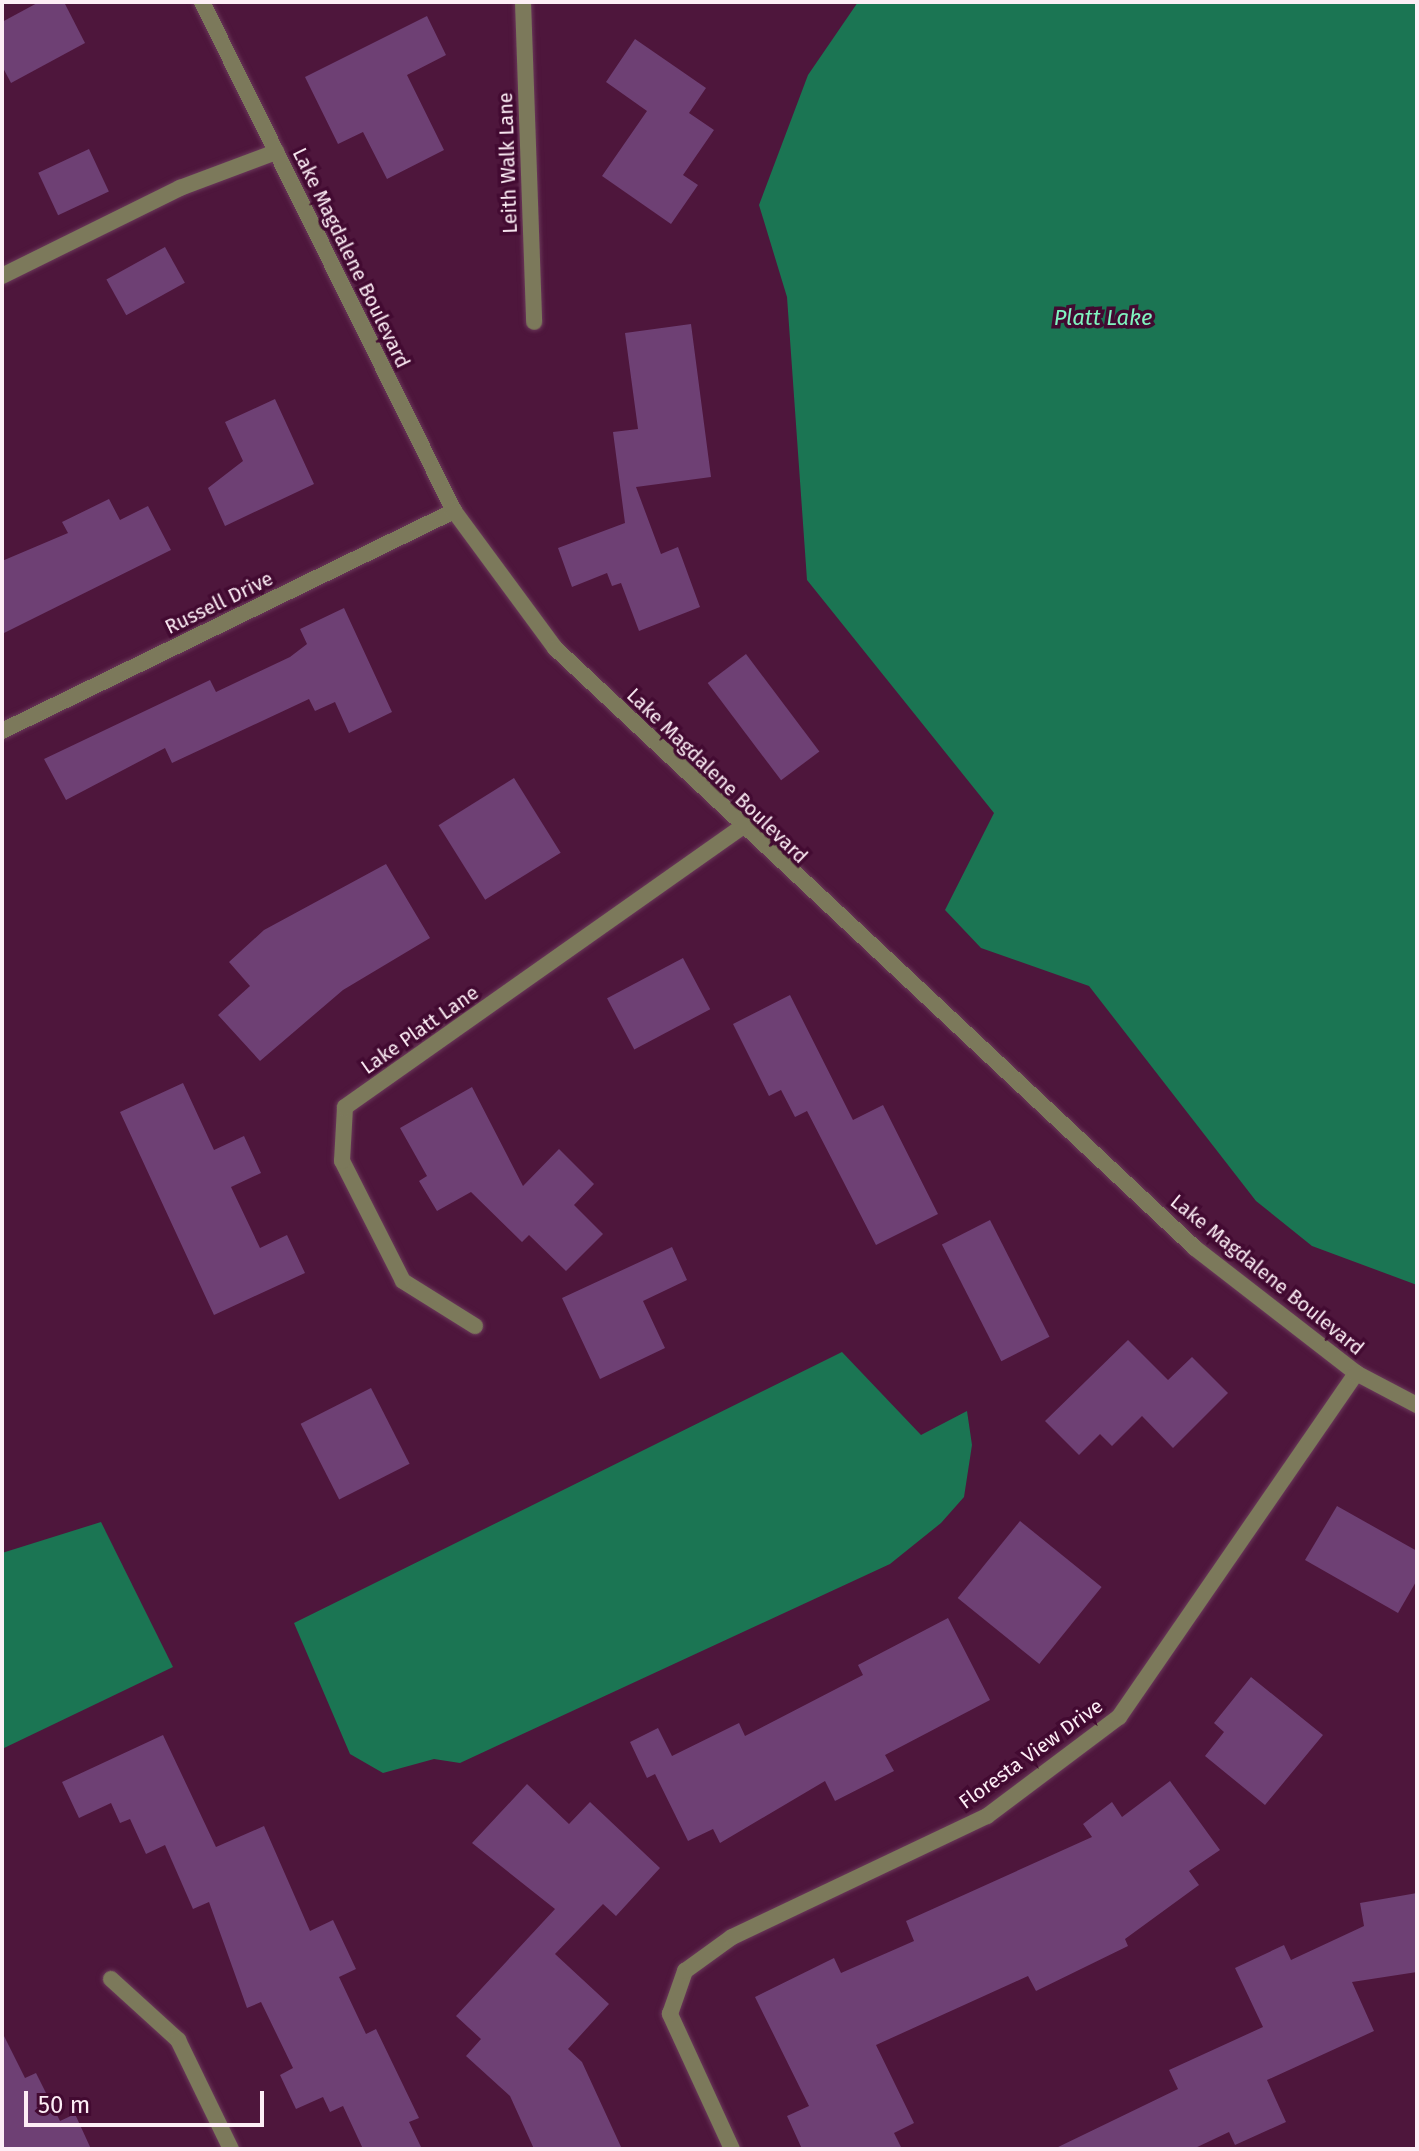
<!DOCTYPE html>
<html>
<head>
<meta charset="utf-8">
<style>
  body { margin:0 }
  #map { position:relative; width:1419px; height:2151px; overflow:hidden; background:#4e163c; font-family:"Fira Sans",sans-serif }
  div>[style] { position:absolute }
  .water>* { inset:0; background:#1b7553 }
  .building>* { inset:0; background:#6e4074; transform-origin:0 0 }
  .roads { filter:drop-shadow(0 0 2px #6a395a) drop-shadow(0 0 2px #6a395a) }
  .service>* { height:16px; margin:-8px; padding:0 8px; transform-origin:8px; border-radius:8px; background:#7c795b }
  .minor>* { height:16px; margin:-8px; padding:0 8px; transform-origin:8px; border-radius:8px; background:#7c795b }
  .tertiary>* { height:16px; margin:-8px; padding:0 8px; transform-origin:8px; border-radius:8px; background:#7c795b }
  span { translate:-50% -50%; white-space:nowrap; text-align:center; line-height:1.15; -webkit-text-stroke:7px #420a31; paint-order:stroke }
  .street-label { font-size:20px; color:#fdeef6 }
  .water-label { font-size:22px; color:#80f4c0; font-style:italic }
  .frame { position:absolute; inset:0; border:4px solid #fdeef6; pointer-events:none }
  .scale { position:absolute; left:24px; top:2091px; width:240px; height:36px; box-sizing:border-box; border:4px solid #fdeef6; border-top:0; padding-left:10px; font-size:24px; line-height:28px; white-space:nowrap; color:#fdeef6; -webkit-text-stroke:6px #420a31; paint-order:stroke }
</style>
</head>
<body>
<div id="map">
  <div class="water">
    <div style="clip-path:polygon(858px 2px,1417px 2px,1417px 1285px,1312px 1246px,1256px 1201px,1089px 986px,981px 948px,945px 910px,994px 813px,807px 580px,787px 297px,759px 205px,808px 75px)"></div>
    <div style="clip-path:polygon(842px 1352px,921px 1435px,967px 1411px,972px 1445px,964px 1497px,941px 1523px,890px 1564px,460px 1763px,434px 1759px,383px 1773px,350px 1754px,294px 1623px)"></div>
    <div style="clip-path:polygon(101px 1522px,173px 1667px,2px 1749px,2px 1553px)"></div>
  </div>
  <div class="building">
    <div style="clip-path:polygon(39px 2px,64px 2px,85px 43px,11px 83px,2px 66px,2px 22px)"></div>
    <div style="clip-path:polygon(427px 16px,446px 55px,407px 75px,444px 150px,387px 179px,363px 132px,338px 144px,305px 77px)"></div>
    <div style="clip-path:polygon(635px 39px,706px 88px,689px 113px,714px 130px,683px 175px,698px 185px,671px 224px,602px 176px,647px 111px,606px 82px)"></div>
    <div style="left:89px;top:149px;width:47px;height:56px;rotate:65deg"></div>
    <div style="left:165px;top:247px;width:41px;height:67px;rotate:61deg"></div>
    <div style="clip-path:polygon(691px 324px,711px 477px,636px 487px,661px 554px,678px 547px,700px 607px,639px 631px,621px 583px,612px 586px,607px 573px,572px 587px,558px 548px,625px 523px,613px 432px,638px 429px,625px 333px)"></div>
    <div style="clip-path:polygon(275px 399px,314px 484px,225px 526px,208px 488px,243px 461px,225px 422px)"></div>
    <div style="clip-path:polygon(109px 499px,120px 520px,148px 506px,171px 550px,2px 634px,2px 561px,68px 533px,62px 522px)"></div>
    <div style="clip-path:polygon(344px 608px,392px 712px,349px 733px,335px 702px,315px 711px,309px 699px,172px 763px,165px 748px,66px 800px,44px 759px,210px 680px,216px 692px,290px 657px,307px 644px,300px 629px)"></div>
    <div style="left:746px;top:654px;width:122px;height:48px;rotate:53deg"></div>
    <div style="left:514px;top:778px;width:88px;height:89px;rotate:58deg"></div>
    <div style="clip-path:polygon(386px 864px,430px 938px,343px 990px,260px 1061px,218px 1015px,250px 986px,229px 962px,264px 930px)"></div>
    <div style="left:683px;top:958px;width:58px;height:86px;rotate:62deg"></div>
    <div style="clip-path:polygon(790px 995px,853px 1120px,883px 1105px,938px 1214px,876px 1245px,807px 1111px,795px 1117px,781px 1090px,769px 1096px,733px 1024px)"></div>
    <div style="clip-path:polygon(183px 1083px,214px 1150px,244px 1136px,261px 1173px,231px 1187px,260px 1248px,287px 1235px,305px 1273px,214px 1315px,120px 1112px)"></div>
    <div style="clip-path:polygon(472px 1087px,523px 1186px,559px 1149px,594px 1184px,574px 1205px,603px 1234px,566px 1271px,529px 1235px,522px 1242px,471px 1192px,437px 1211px,419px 1181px,427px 1176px,400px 1128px)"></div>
    <div style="left:990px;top:1220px;width:131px;height:54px;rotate:63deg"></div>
    <div style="clip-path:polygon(672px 1247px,687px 1280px,643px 1301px,665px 1348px,600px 1379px,562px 1298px)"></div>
    <div style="clip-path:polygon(1128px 1340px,1168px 1380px,1192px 1357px,1228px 1393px,1173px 1448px,1142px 1416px,1112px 1446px,1100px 1434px,1079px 1455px,1045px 1421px)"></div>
    <div style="left:371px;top:1388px;width:85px;height:79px;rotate:63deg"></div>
    <div style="clip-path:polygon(1337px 1506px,1417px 1551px,1417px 1580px,1398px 1613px,1305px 1560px)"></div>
    <div style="left:1020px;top:1521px;width:105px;height:99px;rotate:39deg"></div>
    <div style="clip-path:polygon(948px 1618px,990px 1700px,885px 1755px,894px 1771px,835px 1801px,825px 1781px,720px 1843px,713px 1829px,688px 1841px,655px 1774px,647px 1778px,630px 1742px,658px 1728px,672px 1756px,739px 1723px,745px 1736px,863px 1675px,858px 1665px)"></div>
    <div style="clip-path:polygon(1251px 1677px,1323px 1735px,1265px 1805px,1205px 1756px,1224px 1732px,1214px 1723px)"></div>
    <div style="clip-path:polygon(163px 1735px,216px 1847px,264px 1826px,310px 1931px,333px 1920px,356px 1969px,339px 1977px,366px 2034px,376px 2029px,419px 2118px,409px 2122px,422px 2149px,363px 2149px,343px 2106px,330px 2112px,323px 2097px,296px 2109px,280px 2075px,293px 2068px,261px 2002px,247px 2008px,209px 1902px,193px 1909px,165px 1845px,146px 1854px,130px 1819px,120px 1823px,111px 1803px,79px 1818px,62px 1782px)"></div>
    <div style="clip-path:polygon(1170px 1781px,1220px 1850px,1189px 1871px,1199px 1885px,1125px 1939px,1128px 1946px,1036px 1991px,1028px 1976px,876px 2045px,914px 2123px,894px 2133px,902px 2149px,802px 2149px,787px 2116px,809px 2106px,755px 1997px,834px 1958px,841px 1973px,914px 1941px,906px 1921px,1092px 1837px,1083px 1824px,1112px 1802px,1122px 1817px)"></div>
    <div style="clip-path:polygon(527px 1784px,569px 1824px,590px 1802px,660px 1868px,616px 1916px,603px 1904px,555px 1954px,609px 2004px,568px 2049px,582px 2062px,622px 2149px,534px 2149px,510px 2096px,466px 2056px,481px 2039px,456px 2016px,555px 1909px,472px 1843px)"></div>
    <div style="clip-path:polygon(1417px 1893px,1417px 1972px,1352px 1982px,1374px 2031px,1267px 2080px,1286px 2122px,1235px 2145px,1229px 2132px,1193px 2149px,1054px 2149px,1178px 2089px,1169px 2070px,1263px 2027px,1235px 1968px,1284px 1945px,1291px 1960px,1364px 1926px,1360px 1903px)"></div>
    <div style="clip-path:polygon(2px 2032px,25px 2078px,36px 2073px,60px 2121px,75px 2114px,91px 2149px,2px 2149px)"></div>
  </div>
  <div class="roads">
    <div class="service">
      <div style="left:2px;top:276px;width:199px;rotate:-26.3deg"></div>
      <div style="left:180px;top:188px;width:103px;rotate:-20.6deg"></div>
    </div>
    <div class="minor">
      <div style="left:523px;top:2px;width:320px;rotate:88deg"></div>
      <div style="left:2px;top:731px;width:503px;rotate:-25.95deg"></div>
      <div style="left:475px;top:1326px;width:85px;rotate:-148deg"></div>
      <div style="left:403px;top:1281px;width:135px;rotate:-116.9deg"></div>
      <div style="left:342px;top:1161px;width:54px;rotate:-86.8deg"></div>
      <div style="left:345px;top:1107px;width:484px;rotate:-35.2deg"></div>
      <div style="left:111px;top:1979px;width:91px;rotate:42.3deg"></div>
      <div style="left:178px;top:2040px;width:121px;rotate:64.1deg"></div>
      <div style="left:732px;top:2149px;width:149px;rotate:-114.7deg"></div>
      <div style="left:670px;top:2014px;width:46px;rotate:-70.8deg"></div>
      <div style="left:685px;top:1971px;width:58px;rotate:-35.9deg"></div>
      <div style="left:732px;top:1937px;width:282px;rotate:-25.4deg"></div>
      <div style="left:987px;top:1816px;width:165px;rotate:-36.9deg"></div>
      <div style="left:1119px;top:1717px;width:418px;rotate:-55.4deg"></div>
    </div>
    <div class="tertiary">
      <div style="left:202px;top:2px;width:568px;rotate:63.66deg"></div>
      <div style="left:454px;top:511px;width:170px;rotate:53.6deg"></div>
      <div style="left:555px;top:648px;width:877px;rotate:43.15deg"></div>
      <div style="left:1195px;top:1248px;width:204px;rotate:37.8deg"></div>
      <div style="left:1356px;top:1373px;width:69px;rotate:27.7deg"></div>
    </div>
  </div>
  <div class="street-label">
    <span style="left:508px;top:163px;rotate:-92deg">Leith Walk Lane</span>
    <span style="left:351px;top:258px;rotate:64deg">Lake Magdalene Boulevard</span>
    <span style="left:219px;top:603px;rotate:-26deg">Russell Drive</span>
    <span style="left:717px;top:776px;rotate:44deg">Lake Magdalene Boulevard</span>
    <span style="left:420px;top:1030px;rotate:-35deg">Lake Platt Lane</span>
    <span style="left:1267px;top:1275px;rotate:39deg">Lake Magdalene Boulevard</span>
    <span style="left:1031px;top:1754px;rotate:-36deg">Floresta View Drive</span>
  </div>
  <div class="water-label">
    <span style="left:1103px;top:318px">Platt Lake</span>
  </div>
  <div class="frame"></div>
  <div class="scale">50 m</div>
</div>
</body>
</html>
